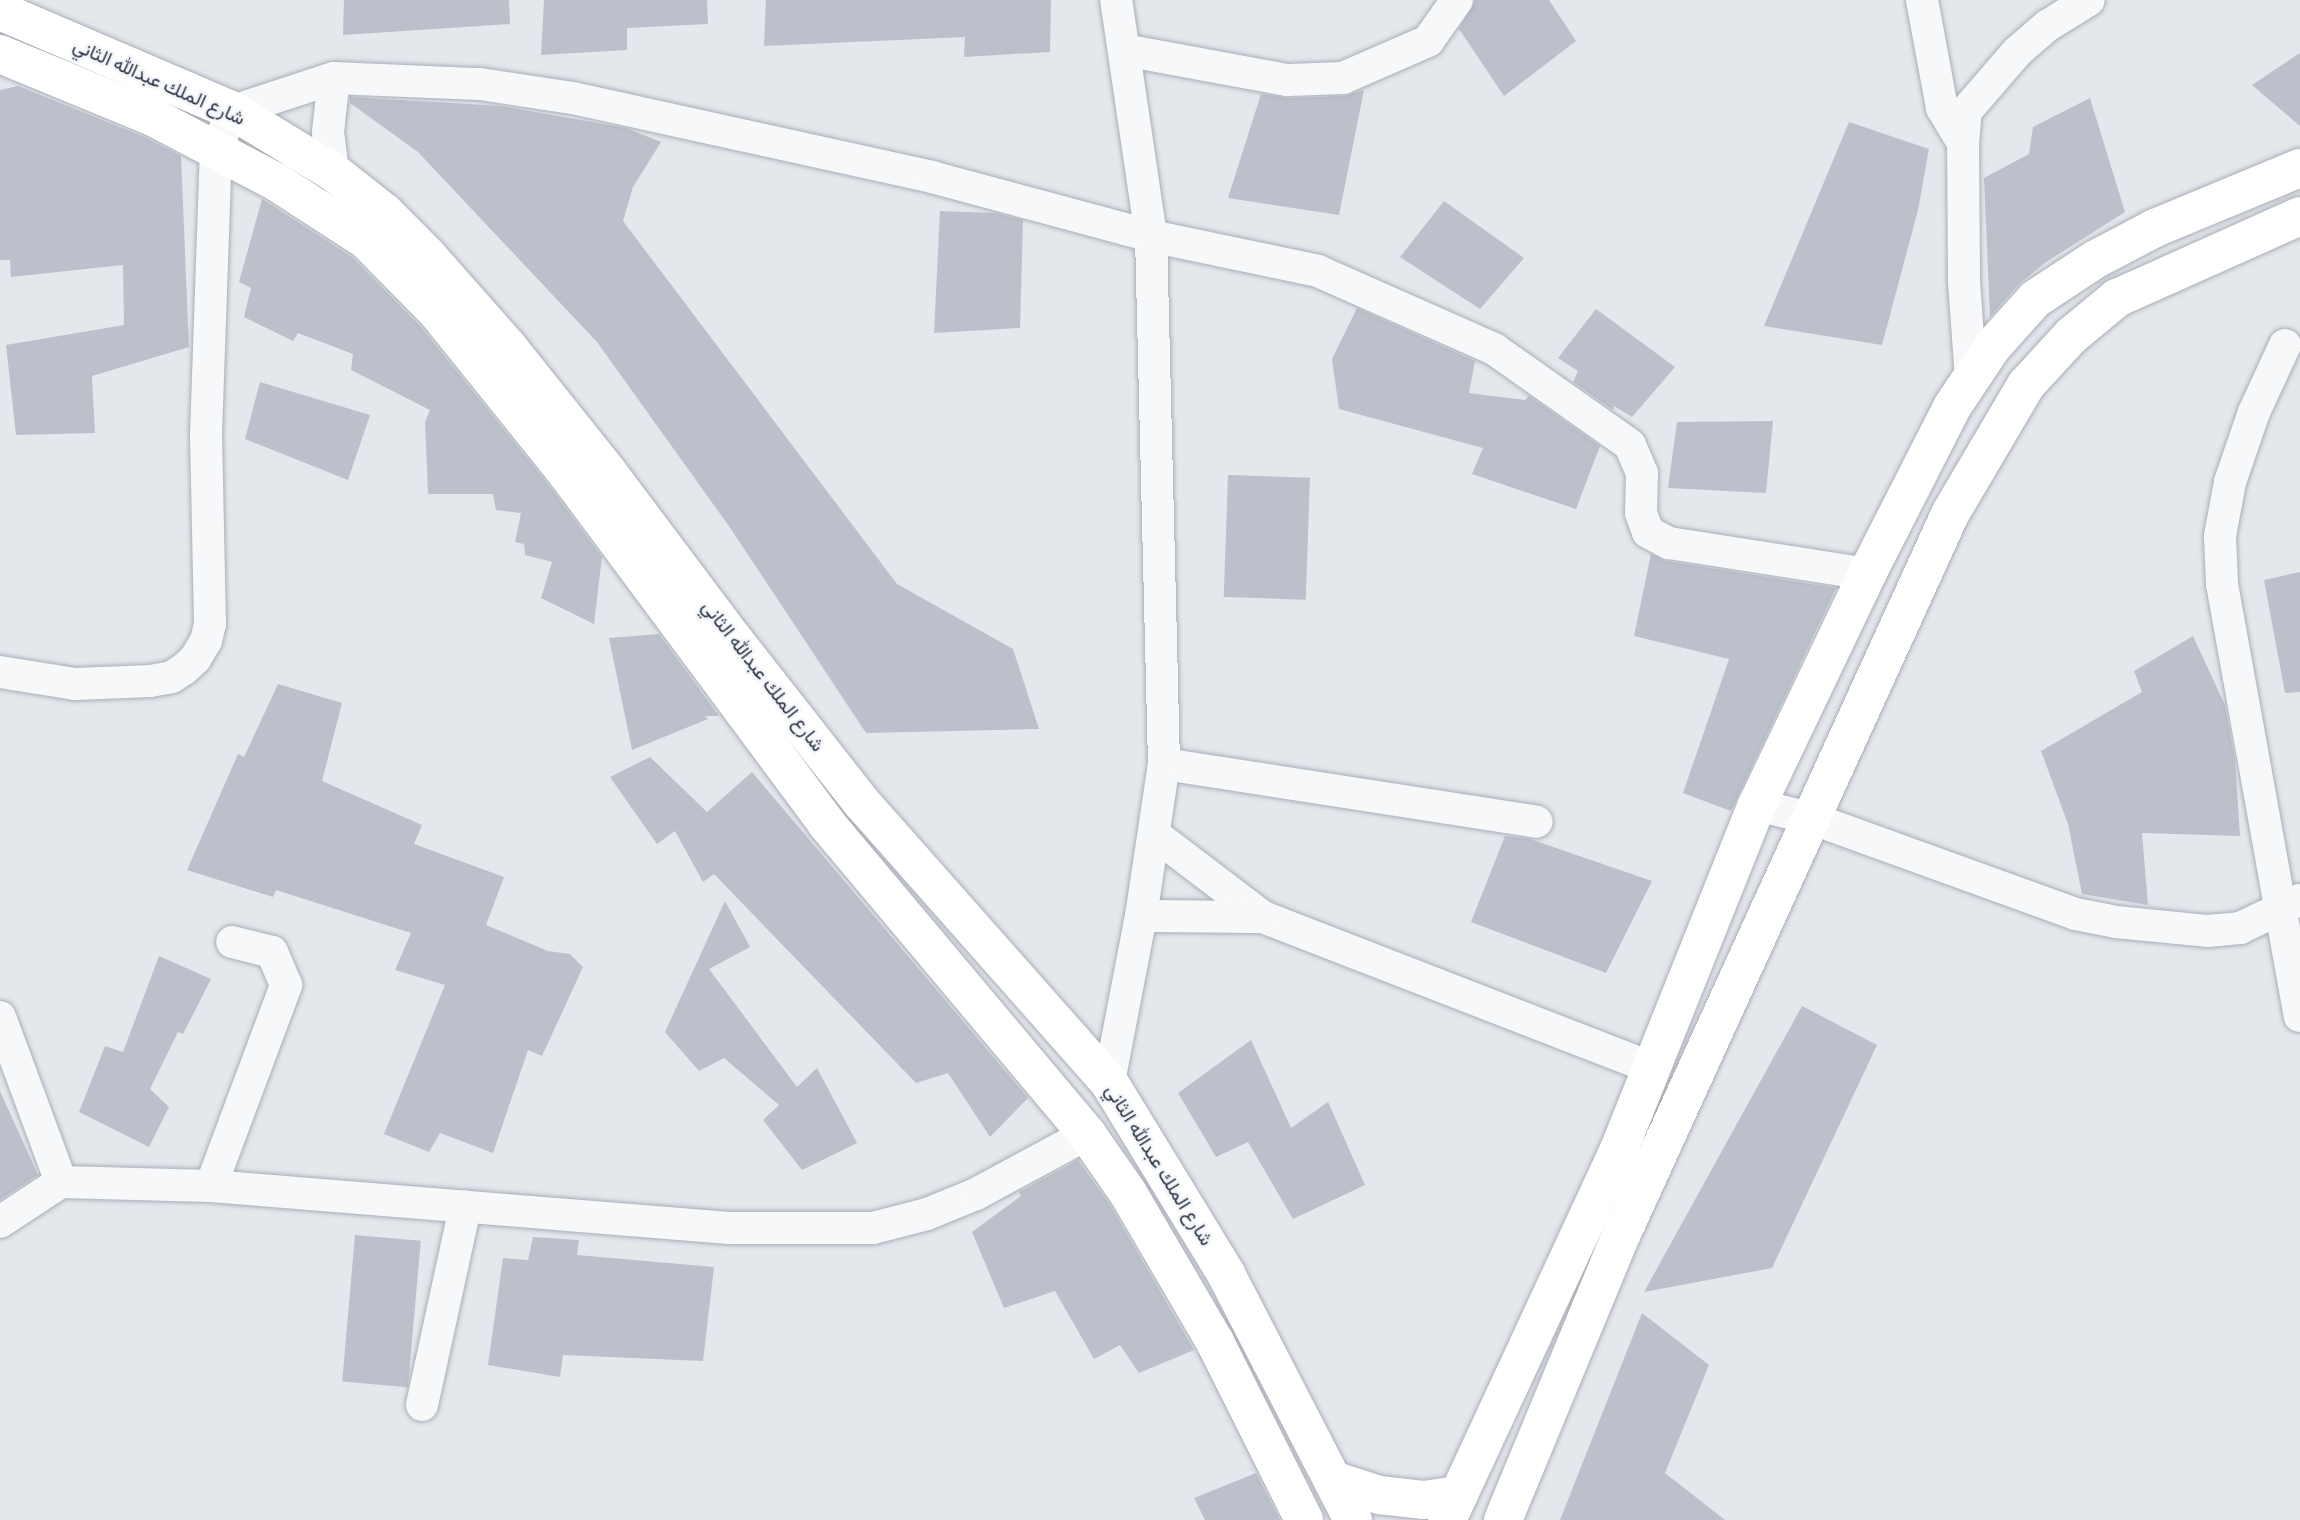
<!DOCTYPE html>
<html>
<head>
<meta charset="utf-8">
<style>
  body { margin:0 }
  #map { position:relative; width:2300px; height:1520px; overflow:hidden; background:#e4e7ec; font-family:"Archivo Narrow",Vazirmatn,sans-serif }
  div>[style] { position:absolute }
  .building>* { inset:0; background:#bbc0ca; transform-origin:0 0 }
  .roads { filter:drop-shadow(0 0 2px #a9aeb7) drop-shadow(0 0 2px #a9aeb7) }
  .street>* { height:32px; margin:-16px; padding:0 16px; transform-origin:16px; border-radius:16px; background:#f7f8fa }
  .secondary>* { height:38px; margin:-19px; padding:0 19px; transform-origin:19px; border-radius:19px; background:#fff }
  span { translate:-50% -50%; white-space:nowrap; text-align:center; line-height:1.15; -webkit-text-stroke:5px #f4f6f9; paint-order:stroke }
  .street-label { font-size:19px; color:#2b3445 }
</style>
</head>
<body>
<div id="map">
  <div class="building">
    <div style="clip-path:polygon(344px 0,509px 0,510px 24px,343px 35px)"></div>
    <div style="clip-path:polygon(544px 0,707px 0,708px 24px,627px 28px,627px 50px,541px 55px)"></div>
    <div style="clip-path:polygon(766px 0,1051px 0,1050px 52px,964px 57px,965px 37px,764px 46px)"></div>
    <div style="clip-path:polygon(1475px 0,1549px 0,1576px 41px,1504px 96px,1459px 29px)"></div>
    <div style="clip-path:polygon(2300px 53px,2300px 126px,2252px 85px)"></div>
    <div style="clip-path:polygon(18px 86px,144px 137px,181px 156px,189px 347px,92px 376px,95px 433px,16px 435px,6px 345px,124px 325px,123px 265px,11px 277px,10px 260px,0 260px,0 90px)"></div>
    <div style="clip-path:polygon(1364px 90px,1339px 215px,1228px 198px,1261px 94px,1289px 98px,1344px 96px)"></div>
    <div style="clip-path:polygon(350px 97px,501px 106px,626px 128px,661px 142px,633px 187px,623px 221px,897px 584px,1013px 649px,1039px 729px,866px 733px,731px 529px,597px 342px,418px 152px,350px 103px)"></div>
    <div style="clip-path:polygon(2090px 98px,2125px 212px,2046px 262px,2019px 284px,1990px 317px,1984px 178px,2029px 154px,2033px 127px)"></div>
    <div style="clip-path:polygon(1849px 122px,1929px 149px,1918px 210px,1882px 345px,1764px 326px)"></div>
    <div style="clip-path:polygon(262px 199px,352px 257px,421px 327px,551px 488px,602px 557px,594px 624px,541px 598px,552px 562px,525px 555px,524px 544px,515px 542px,521px 513px,496px 510px,493px 494px,428px 494px,425px 422px,430px 410px,351px 370px,353px 354px,298px 333px,293px 341px,244px 317px,251px 288px,239px 282px)"></div>
    <div style="clip-path:polygon(1444px 201px,1524px 258px,1480px 309px,1400px 257px)"></div>
    <div style="clip-path:polygon(940px 211px,995px 213px,1023px 220px,1020px 328px,934px 333px)"></div>
    <div style="clip-path:polygon(1357px 308px,1475px 361px,1469px 393px,1525px 400px,1529px 396px,1600px 446px,1576px 509px,1472px 474px,1483px 448px,1339px 409px,1332px 359px)"></div>
    <div style="clip-path:polygon(1596px 309px,1675px 367px,1632px 417px,1614px 406px,1613px 410px,1573px 382px,1578px 371px,1558px 358px)"></div>
    <div style="clip-path:polygon(260px 382px,370px 415px,348px 480px,245px 439px)"></div>
    <div style="clip-path:polygon(1773px 421px,1766px 493px,1668px 488px,1677px 422px)"></div>
    <div style="left:1228px;top:475px;width:82px;height:122px;rotate:2deg"></div>
    <div style="clip-path:polygon(1651px 554px,1666px 561px,1836px 588px,1731px 811px,1683px 793px,1729px 659px,1634px 636px)"></div>
    <div style="clip-path:polygon(2300px 572px,2300px 692px,2285px 693px,2264px 580px)"></div>
    <div style="clip-path:polygon(659px 634px,719px 716px,705px 716px,708px 719px,632px 750px,609px 638px)"></div>
    <div style="clip-path:polygon(2193px 636px,2225px 705px,2235px 760px,2240px 836px,2142px 833px,2148px 905px,2082px 894px,2068px 824px,2041px 751px,2142px 692px,2134px 671px)"></div>
    <div style="clip-path:polygon(278px 684px,342px 703px,322px 781px,422px 825px,414px 844px,504px 877px,486px 925px,548px 951px,570px 954px,583px 967px,542px 1056px,528px 1050px,493px 1153px,440px 1133px,429px 1152px,384px 1134px,445px 985px,395px 970px,411px 933px,276px 890px,273px 897px,187px 870px,238px 754px,244px 757px)"></div>
    <div style="clip-path:polygon(650px 757px,707px 812px,752px 772px,1028px 1098px,990px 1137px,948px 1073px,916px 1083px,714px 874px,703px 882px,675px 831px,657px 844px,610px 777px)"></div>
    <div style="clip-path:polygon(1505px 836px,1530px 839px,1652px 881px,1606px 973px,1471px 922px)"></div>
    <div style="clip-path:polygon(725px 901px,750px 947px,709px 969px,797px 1087px,817px 1068px,857px 1143px,802px 1170px,763px 1120px,779px 1105px,724px 1058px,699px 1071px,665px 1032px)"></div>
    <div style="clip-path:polygon(159px 956px,211px 979px,183px 1034px,178px 1032px,150px 1089px,169px 1107px,149px 1147px,79px 1112px,105px 1046px,123px 1052px)"></div>
    <div style="clip-path:polygon(1802px 1006px,1877px 1045px,1772px 1268px,1644px 1292px)"></div>
    <div style="clip-path:polygon(1251px 1040px,1291px 1128px,1328px 1102px,1365px 1185px,1293px 1219px,1248px 1142px,1216px 1157px,1178px 1093px)"></div>
    <div style="clip-path:polygon(0 1091px,38px 1175px,0 1200px)"></div>
    <div style="clip-path:polygon(1078px 1160px,1110px 1205px,1194px 1350px,1139px 1373px,1120px 1345px,1094px 1359px,1055px 1291px,1004px 1308px,972px 1232px,1021px 1196px,1019px 1192px)"></div>
    <div style="left:355px;top:1235px;width:66px;height:147px;rotate:5deg"></div>
    <div style="clip-path:polygon(533px 1237px,579px 1240px,577px 1255px,714px 1267px,703px 1361px,563px 1355px,560px 1377px,488px 1365px,503px 1258px,528px 1260px)"></div>
    <div style="clip-path:polygon(1642px 1313px,1709px 1365px,1665px 1473px,1725px 1520px,1560px 1520px)"></div>
    <div style="clip-path:polygon(1256px 1473px,1280px 1520px,1205px 1520px,1194px 1498px)"></div>
  </div>
  <div class="roads">
    <div class="street">
      <div style="left:1922px;top:0;width:110px;rotate:79.5deg"></div>
      <div style="left:1942px;top:108px;width:41px;rotate:59deg"></div>
      <div style="left:1124px;top:50px;width:167px;rotate:10.4deg"></div>
      <div style="left:1288px;top:80px;width:55px;rotate:-2.1deg"></div>
      <div style="left:1343px;top:78px;width:93px;rotate:-23.5deg"></div>
      <div style="left:1428px;top:41px;width:50px;rotate:-54.7deg"></div>
      <div style="left:333px;top:172px;width:40px;rotate:-97.1deg"></div>
      <div style="left:328px;top:132px;width:54px;rotate:-83.7deg"></div>
      <div style="left:2285px;top:345px;width:74px;rotate:114.8deg"></div>
      <div style="left:2254px;top:412px;width:74px;rotate:108.9deg"></div>
      <div style="left:2230px;top:482px;width:55px;rotate:100.5deg"></div>
      <div style="left:2220px;top:536px;width:48px;rotate:87.6deg"></div>
      <div style="left:2222px;top:584px;width:439px;rotate:79.8deg"></div>
      <div style="left:1971px;top:379px;width:98px;rotate:-94.1deg"></div>
      <div style="left:1964px;top:281px;width:138px;rotate:-90.4deg"></div>
      <div style="left:1963px;top:143px;width:32px;rotate:-85deg"></div>
      <div style="left:1966px;top:111px;width:78px;rotate:-49.2deg"></div>
      <div style="left:2017px;top:52px;width:40px;rotate:-41deg"></div>
      <div style="left:2047px;top:26px;width:49px;rotate:-31.8deg"></div>
      <div style="left:0;top:672px;width:76px;rotate:9.1deg"></div>
      <div style="left:75px;top:684px;width:75px;rotate:-2.3deg"></div>
      <div style="left:150px;top:681px;width:22px;rotate:-10deg"></div>
      <div style="left:172px;top:677px;width:14px;rotate:-34deg"></div>
      <div style="left:184px;top:669px;width:15px;rotate:-42deg"></div>
      <div style="left:195px;top:659px;width:21px;rotate:-59deg"></div>
      <div style="left:206px;top:641px;width:17px;rotate:-77deg"></div>
      <div style="left:210px;top:624px;width:190px;rotate:-91.2deg"></div>
      <div style="left:206px;top:434px;width:285px;rotate:-88deg"></div>
      <div style="left:216px;top:149px;width:42px;rotate:-65.9deg"></div>
      <div style="left:233px;top:111px;width:106px;rotate:-18.1deg"></div>
      <div style="left:334px;top:78px;width:146px;rotate:2.4deg"></div>
      <div style="left:480px;top:84px;width:94px;rotate:8.6deg"></div>
      <div style="left:573px;top:98px;width:368px;rotate:12.4deg"></div>
      <div style="left:932px;top:177px;width:227px;rotate:15.1deg"></div>
      <div style="left:1151px;top:236px;width:171px;rotate:11.8deg"></div>
      <div style="left:1318px;top:271px;width:193px;rotate:23.9deg"></div>
      <div style="left:1494px;top:349px;width:166px;rotate:35.2deg"></div>
      <div style="left:1630px;top:445px;width:30px;rotate:67deg"></div>
      <div style="left:1642px;top:473px;width:40px;rotate:91.4deg"></div>
      <div style="left:1641px;top:513px;width:20px;rotate:70deg"></div>
      <div style="left:1648px;top:532px;width:24px;rotate:28deg"></div>
      <div style="left:1669px;top:543px;width:200px;rotate:8.9deg"></div>
      <div style="left:1164px;top:764px;width:377px;rotate:8.8deg"></div>
      <div style="left:1757px;top:805px;width:58px;rotate:14deg"></div>
      <div style="left:1813px;top:819px;width:280px;rotate:19.9deg"></div>
      <div style="left:2076px;top:914px;width:41px;rotate:11.3deg"></div>
      <div style="left:2116px;top:922px;width:91px;rotate:5.6deg"></div>
      <div style="left:2207px;top:931px;width:33px;rotate:-5deg"></div>
      <div style="left:2240px;top:928px;width:65px;rotate:-25.4deg"></div>
      <div style="left:1155px;top:835px;width:136px;rotate:37.2deg"></div>
      <div style="left:1263px;top:917px;width:417px;rotate:21.2deg"></div>
      <div style="left:1141px;top:916px;width:122px;rotate:0.5deg"></div>
      <div style="left:0;top:1017px;width:176px;rotate:69.7deg"></div>
      <div style="left:1109px;top:1082px;width:169px;rotate:-79.1deg"></div>
      <div style="left:1141px;top:916px;width:154px;rotate:-81.4deg"></div>
      <div style="left:1164px;top:764px;width:528px;rotate:-91.41deg"></div>
      <div style="left:1151px;top:236px;width:239px;rotate:-98.4deg"></div>
      <div style="left:211px;top:1186px;width:215px;rotate:-69.5deg"></div>
      <div style="left:286px;top:985px;width:36px;rotate:-113deg"></div>
      <div style="left:272px;top:952px;width:41px;rotate:-166deg"></div>
      <div style="left:0;top:1222px;width:73px;rotate:-33.3deg"></div>
      <div style="left:61px;top:1182px;width:150px;rotate:1.5deg"></div>
      <div style="left:211px;top:1186px;width:520px;rotate:4.64deg"></div>
      <div style="left:729px;top:1228px;width:144px"></div>
      <div style="left:873px;top:1228px;width:56px;rotate:-14.5deg"></div>
      <div style="left:927px;top:1214px;width:53px;rotate:-22.2deg"></div>
      <div style="left:976px;top:1194px;width:126px;rotate:-28.4deg"></div>
      <div style="left:422px;top:1405px;width:203px;rotate:-77.7deg"></div>
    </div>
    <div class="secondary">
      <div style="left:0;top:11px;width:254px;rotate:23.2deg"></div>
      <div style="left:233px;top:111px;width:117px;rotate:31.4deg"></div>
      <div style="left:333px;top:172px;width:65px;rotate:38.1deg"></div>
      <div style="left:384px;top:212px;width:61px;rotate:45deg"></div>
      <div style="left:427px;top:255px;width:123px;rotate:48.6deg"></div>
      <div style="left:508px;top:347px;width:159px;rotate:51.4deg"></div>
      <div style="left:607px;top:471px;width:211px;rotate:53.1deg"></div>
      <div style="left:734px;top:640px;width:207px;rotate:51.9deg"></div>
      <div style="left:862px;top:803px;width:373px;rotate:48.5deg"></div>
      <div style="left:1109px;top:1082px;width:225px;rotate:58.6deg"></div>
      <div style="left:1226px;top:1274px;width:277px;rotate:62.7deg"></div>
      <div style="left:0;top:54px;width:165px;rotate:22.4deg"></div>
      <div style="left:153px;top:117px;width:141px;rotate:27.8deg"></div>
      <div style="left:278px;top:183px;width:105px;rotate:32.9deg"></div>
      <div style="left:366px;top:240px;width:101px;rotate:45.4deg"></div>
      <div style="left:437px;top:312px;width:209px;rotate:51.2deg"></div>
      <div style="left:568px;top:475px;width:433px;rotate:53.4deg"></div>
      <div style="left:826px;top:823px;width:406px;rotate:50deg"></div>
      <div style="left:1087px;top:1134px;width:72px;rotate:55.2deg"></div>
      <div style="left:1128px;top:1193px;width:173px;rotate:59.7deg"></div>
      <div style="left:1215px;top:1342px;width:199px;rotate:63.4deg"></div>
      <div style="left:1336px;top:1481px;width:45px;rotate:18deg"></div>
      <div style="left:1379px;top:1495px;width:44px;rotate:6.5deg"></div>
      <div style="left:1423px;top:1500px;width:36px;rotate:-8deg"></div>
      <div style="left:1447px;top:1520px;width:406px;rotate:-65.1deg"></div>
      <div style="left:1618px;top:1152px;width:374px;rotate:-68.2deg"></div>
      <div style="left:1757px;top:805px;width:256px;rotate:-64.5deg"></div>
      <div style="left:1867px;top:574px;width:187px;rotate:-63deg"></div>
      <div style="left:1952px;top:407px;width:72px;rotate:-56.3deg"></div>
      <div style="left:1992px;top:347px;width:64px;rotate:-48.1deg"></div>
      <div style="left:2035px;top:299px;width:73px;rotate:-33.3deg"></div>
      <div style="left:2096px;top:259px;width:67px;rotate:-27.7deg"></div>
      <div style="left:2155px;top:228px;width:157px;rotate:-22.5deg"></div>
      <div style="left:1503px;top:1520px;width:313px;rotate:-67.5deg"></div>
      <div style="left:1623px;top:1231px;width:788px;rotate:-65.48deg"></div>
      <div style="left:1950px;top:514px;width:150px;rotate:-59.5deg"></div>
      <div style="left:2026px;top:385px;width:67px;rotate:-47.4deg"></div>
      <div style="left:2071px;top:336px;width:60px;rotate:-39.6deg"></div>
      <div style="left:2117px;top:298px;width:201px;rotate:-24.1deg"></div>
    </div>
  </div>
  <div class="street-label">
    <span style="left:159px;top:82px;rotate:24deg">شارع الملك عبدالله الثاني</span>
    <span style="left:763px;top:676px;rotate:52deg">شارع الملك عبدالله الثاني</span>
    <span style="left:1159px;top:1165px;rotate:58deg">شارع الملك عبدالله الثاني</span>
  </div>
</div>
</body>
</html>
